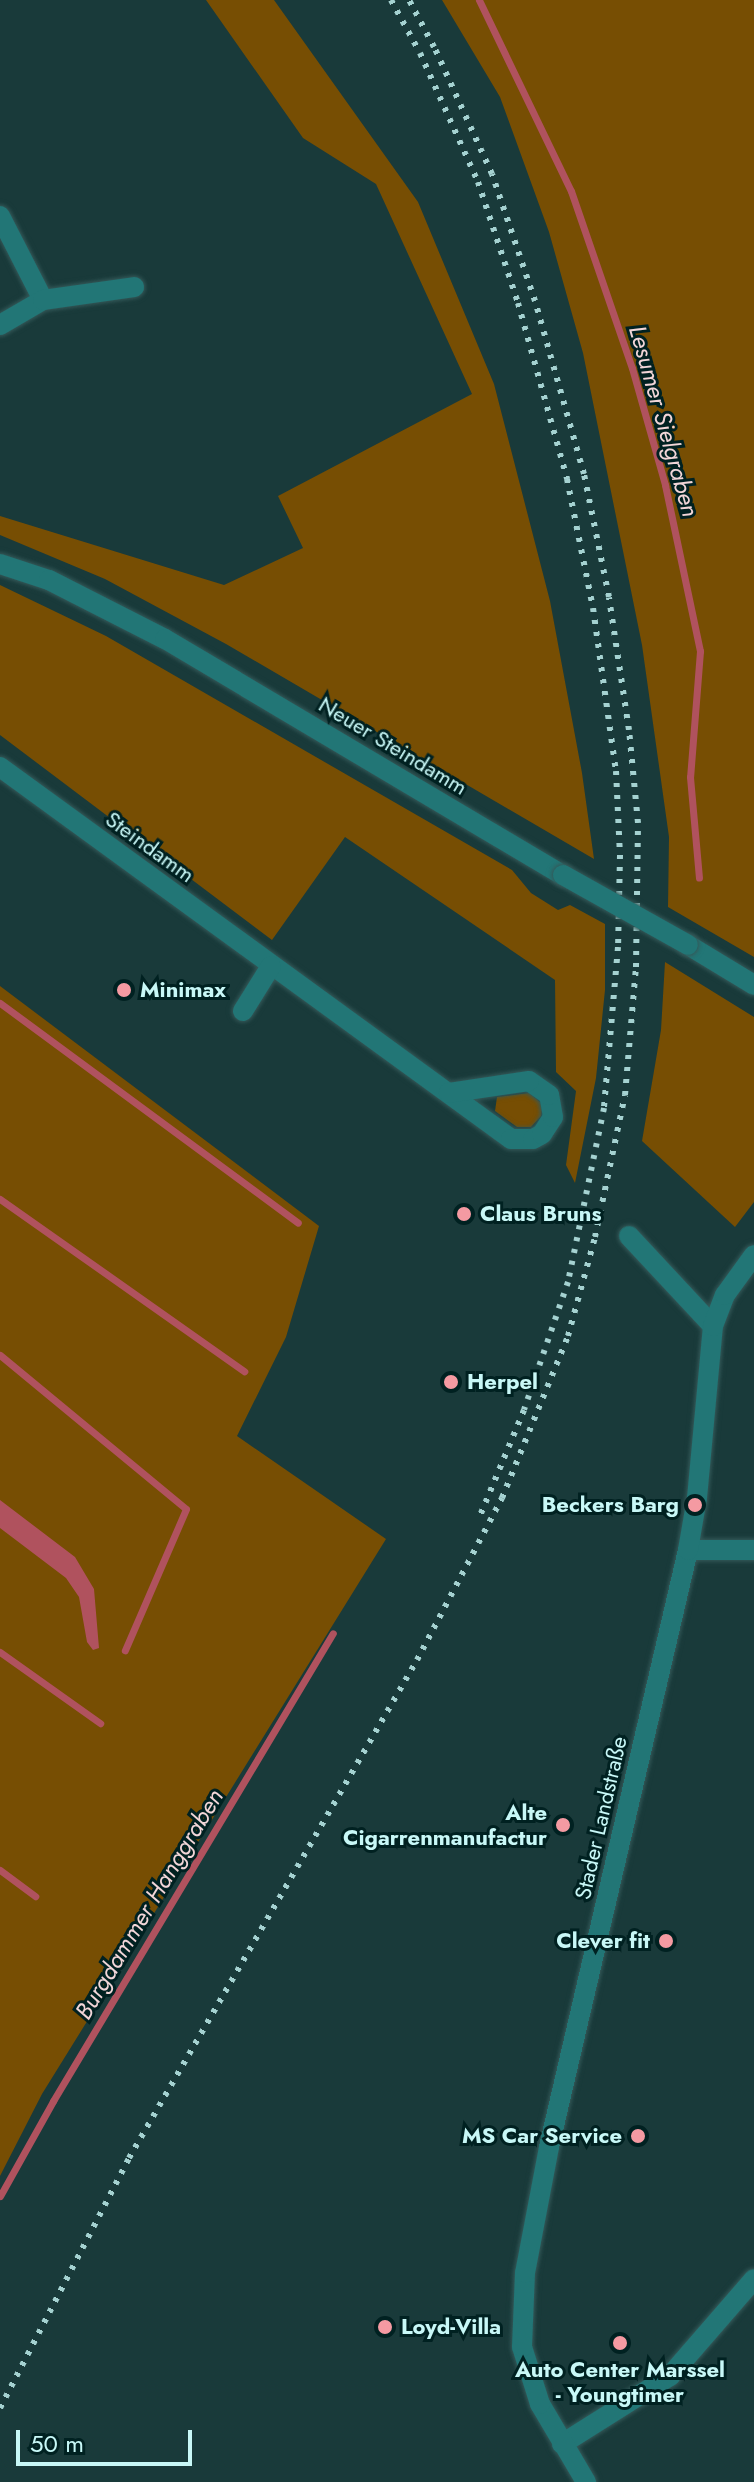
<!DOCTYPE html>
<html>
<head>
<meta charset="utf-8">
<style>
  body { margin:0 }
  #map { position:relative; width:754px; height:2482px; overflow:hidden; background:#193a3a; font-family:Jost,sans-serif }
  div>[style] { position:absolute }
  .green>* { inset:0; background:#774e03 }
  .water>* { inset:0; background:#b0525e }
  .stream>* { height:7px; margin:-3.5px; padding:0 3.5px; transform-origin:3.5px; border-radius:3.5px; background:#b0525e }
  .roads { filter:drop-shadow(0 0 2px #345959) drop-shadow(0 0 2px #345959) }
  .minor>* { height:20px; margin:-10px; padding:0 10px; transform-origin:10px; border-radius:10px; background:#227676 }
  .tertiary>* { height:20px; margin:-10px; padding:0 10px; transform-origin:10px; border-radius:10px; background:#227676 }
  .rail>* { height:6px; margin-top:-3px; transform-origin:0; background:repeating-linear-gradient(90deg,#a5d2d1 0 4px,transparent 0 12px) }
  .bridges { filter:drop-shadow(0 0 2px #345959) drop-shadow(0 0 2px #345959) }
  .minor-bridge>* { height:20px; margin:-10px; padding:0 10px; transform-origin:10px; border-radius:10px; background:#227676 }
  .dots>* { width:22px; height:22px; translate:-50% -50%; box-sizing:border-box; border:4px solid #002121; border-radius:50% }
  span { translate:-50% -50%; white-space:nowrap; text-align:center; line-height:1.15; -webkit-text-stroke:6px #002121; paint-order:stroke }
  .street-label { font-size:22px; color:#c8f8f7 }
  .poi-label { font-size:22px; color:#c8f8f7; font-weight:700 }
  .left { translate:0 -50%; text-align:left }
  .right { translate:-100% -50%; text-align:right }
  .water-label { font-size:24px; color:#f2d6d8; font-style:italic }
  .scale { position:absolute; left:16px; top:2430px; width:176px; height:36px; box-sizing:border-box; border:4px solid #c8f8f7; border-top:0; padding-left:10px; font-size:24px; line-height:28px; white-space:nowrap; color:#c8f8f7; -webkit-text-stroke:6px #002121; paint-order:stroke }
</style>
</head>
<body>
<div id="map">
  <div class="green">
    <div style="clip-path:polygon(206px 0,274px 0,418px 202px,494px 384px,550px 601px,582px 773px,594px 859px,226px 644px,105px 579px,0 535px,0 516px,224px 585px,303px 548px,278px 496px,472px 394px,376px 184px,303px 138px)"></div>
    <div style="clip-path:polygon(442px 0,754px 0,754px 957px,668px 907px,669px 837px,642px 645px,583px 353px,549px 232px,500px 97px)"></div>
    <div style="clip-path:polygon(0 585px,106px 636px,512px 870px,531px 893px,558px 910px,570px 905px,605px 924px,605px 990px,596px 1078px,575px 1183px,566px 1165px,576px 1091px,556px 1072px,555px 980px,345px 837px,272px 940px,0 735px)"></div>
    <div style="clip-path:polygon(665px 962px,754px 1017px,754px 1202px,735px 1227px,642px 1141px,661px 1030px)"></div>
    <div style="clip-path:polygon(0 986px,319px 1226px,286px 1337px,237px 1436px,386px 1539px,42px 2094px,0 2176px)"></div>
    <div style="clip-path:polygon(529px 1093px,540px 1102px,542px 1109px,541px 1116px,531px 1127px,517px 1127px,495px 1111px,497px 1097px)"></div>
  </div>
  <div class="water">
    <div style="clip-path:polygon(0 1500px,75px 1557px,94px 1589px,99px 1648px,93px 1650px,87px 1642px,79px 1597px,66px 1578px,0 1528px)"></div>
  </div>
  <div class="stream">
    <div style="left:479px;top:0;width:212px;rotate:64.3deg"></div>
    <div style="left:571px;top:191px;width:187px;rotate:71deg"></div>
    <div style="left:632px;top:368px;width:122px;rotate:74.2deg"></div>
    <div style="left:665px;top:485px;width:170px;rotate:78.1deg"></div>
    <div style="left:700px;top:651px;width:126px;rotate:94.5deg"></div>
    <div style="left:690px;top:777px;width:101px;rotate:84.9deg"></div>
    <div style="left:0;top:1003px;width:370px;rotate:36.4deg"></div>
    <div style="left:0;top:1199px;width:299px;rotate:35.2deg"></div>
    <div style="left:0;top:1355px;width:241px;rotate:39.6deg"></div>
    <div style="left:186px;top:1509px;width:154px;rotate:113.4deg"></div>
    <div style="left:0;top:1652px;width:123px;rotate:35.4deg"></div>
    <div style="left:0;top:1870px;width:44px;rotate:36.6deg"></div>
    <div style="left:0;top:2196px;width:109px;rotate:-60.8deg"></div>
    <div style="left:53px;top:2101px;width:545px;rotate:-59.11deg"></div>
  </div>
  <div class="roads">
    <div class="minor">
      <div style="left:0;top:216px;width:94px;rotate:62.9deg"></div>
      <div style="left:0;top:325px;width:50px;rotate:-30.2deg"></div>
      <div style="left:43px;top:300px;width:92px;rotate:-8.1deg"></div>
      <div style="left:0;top:564px;width:52px;rotate:18.1deg"></div>
      <div style="left:49px;top:580px;width:130px;rotate:27deg"></div>
      <div style="left:165px;top:639px;width:463px;rotate:30.7deg"></div>
      <div style="left:0;top:767px;width:632px;rotate:36.05deg"></div>
      <div style="left:511px;top:1139px;width:22px"></div>
      <div style="left:533px;top:1139px;width:10px;rotate:-29deg"></div>
      <div style="left:542px;top:1134px;width:20px;rotate:-57deg"></div>
      <div style="left:553px;top:1117px;width:22px;rotate:-100deg"></div>
      <div style="left:549px;top:1095px;width:24px;rotate:-145deg"></div>
      <div style="left:529px;top:1081px;width:81px;rotate:171.5deg"></div>
      <div style="left:688px;top:945px;width:77px;rotate:31.2deg"></div>
      <div style="left:243px;top:1011px;width:53px;rotate:-58.1deg"></div>
      <div style="left:629px;top:1236px;width:123px;rotate:47deg"></div>
      <div style="left:688px;top:1550px;width:66px"></div>
      <div style="left:562px;top:2444px;width:128px;rotate:-32.2deg"></div>
      <div style="left:670px;top:2376px;width:128px;rotate:-49.1deg"></div>
    </div>
    <div class="tertiary">
      <div style="left:586px;top:2482px;width:91px;rotate:-120.5deg"></div>
      <div style="left:540px;top:2404px;width:60px;rotate:-107.5deg"></div>
      <div style="left:522px;top:2347px;width:74px;rotate:-87.7deg"></div>
      <div style="left:525px;top:2273px;width:128px;rotate:-79.2deg"></div>
      <div style="left:549px;top:2147px;width:613px;rotate:-76.89deg"></div>
      <div style="left:688px;top:1550px;width:53px;rotate:-80.2deg"></div>
      <div style="left:697px;top:1498px;width:173px;rotate:-84.7deg"></div>
      <div style="left:713px;top:1326px;width:33px;rotate:-69deg"></div>
      <div style="left:725px;top:1295px;width:49px;rotate:-54.1deg"></div>
    </div>
  </div>
  <div class="rail">
    <div style="left:391px;top:0;width:60px;rotate:61.3deg"></div>
    <div style="left:420px;top:53px;width:141px;rotate:65.8deg"></div>
    <div style="left:478px;top:182px;width:127px;rotate:71.7deg"></div>
    <div style="left:518px;top:303px;width:183px;rotate:74.4deg"></div>
    <div style="left:567px;top:479px;width:132px;rotate:78.6deg"></div>
    <div style="left:593px;top:608px;width:165px;rotate:82deg"></div>
    <div style="left:616px;top:771px;width:84px;rotate:87.3deg"></div>
    <div style="left:620px;top:855px;width:92px;rotate:91.2deg"></div>
    <div style="left:618px;top:947px;width:162px;rotate:95deg"></div>
    <div style="left:604px;top:1108px;width:178px;rotate:101.7deg"></div>
    <div style="left:568px;top:1282px;width:135px;rotate:109deg"></div>
    <div style="left:524px;top:1410px;width:117px;rotate:112.6deg"></div>
    <div style="left:0;top:2408px;width:281px;rotate:-62.7deg"></div>
    <div style="left:129px;top:2158px;width:575px;rotate:-59.96deg"></div>
    <div style="left:417px;top:1660px;width:183px;rotate:-62.3deg"></div>
    <div style="left:502px;top:1498px;width:175px;rotate:-67.8deg"></div>
    <div style="left:568px;top:1336px;width:103px;rotate:-74.7deg"></div>
    <div style="left:595px;top:1237px;width:145px;rotate:-78.1deg"></div>
    <div style="left:625px;top:1095px;width:128px;rotate:-85.1deg"></div>
    <div style="left:636px;top:967px;width:144px;rotate:-89.2deg"></div>
    <div style="left:638px;top:823px;width:93px;rotate:-95.5deg"></div>
    <div style="left:629px;top:730px;width:134px;rotate:-98.6deg"></div>
    <div style="left:609px;top:597px;width:126px;rotate:-101.5deg"></div>
    <div style="left:584px;top:474px;width:180px;rotate:-105.8deg"></div>
    <div style="left:535px;top:301px;width:134px;rotate:-108.7deg"></div>
    <div style="left:492px;top:174px;width:140px;rotate:-114.5deg"></div>
    <div style="left:434px;top:47px;width:53px;rotate:-118deg"></div>
  </div>
  <div class="bridges">
    <div class="minor-bridge">
      <div style="left:563px;top:875px;width:143px;rotate:29.2deg"></div>
    </div>
  </div>
  <div class="dots">
    <div style="left:124px;top:990px;background:#f49aa2"></div>
    <div style="left:464px;top:1214px;background:#f49aa2"></div>
    <div style="left:451px;top:1382px;background:#f49aa2"></div>
    <div style="left:695px;top:1505px;background:#f49aa2"></div>
    <div style="left:563px;top:1825px;background:#f49aa2"></div>
    <div style="left:666px;top:1941px;background:#f49aa2"></div>
    <div style="left:638px;top:2136px;background:#f49aa2"></div>
    <div style="left:385px;top:2327px;background:#f49aa2"></div>
    <div style="left:620px;top:2343px;background:#f49aa2"></div>
  </div>
  <div class="street-label">
    <span style="left:393px;top:746px;rotate:31deg">Neuer Steindamm</span>
    <span style="left:150px;top:847px;rotate:36deg">Steindamm</span>
    <span style="left:601px;top:1818px;rotate:-77deg">Stader Landstraße</span>
  </div>
  <div class="poi-label">
    <span class="left" style="left:140px;top:990px">Minimax</span>
    <span class="left" style="left:480px;top:1214px">Claus Bruns</span>
    <span class="left" style="left:467px;top:1382px">Herpel</span>
    <span class="right" style="left:679px;top:1505px">Beckers Barg</span>
    <span class="right" style="left:547px;top:1825px">Alte<br>Cigarrenmanufactur</span>
    <span class="right" style="left:650px;top:1941px">Clever fit</span>
    <span class="right" style="left:622px;top:2136px">MS Car Service</span>
    <span class="left" style="left:401px;top:2327px">Loyd-Villa</span>
    <span style="left:620px;top:2382px">Auto Center Marssel<br>- Youngtimer</span>
  </div>
  <div class="water-label">
    <span style="left:664px;top:421px;rotate:74deg">Lesumer Sielgraben</span>
    <span style="left:149px;top:1904px;rotate:-59deg">Burgdammer Hanggraben</span>
  </div>
  <div class="scale">50 m</div>
</div>
</body>
</html>
